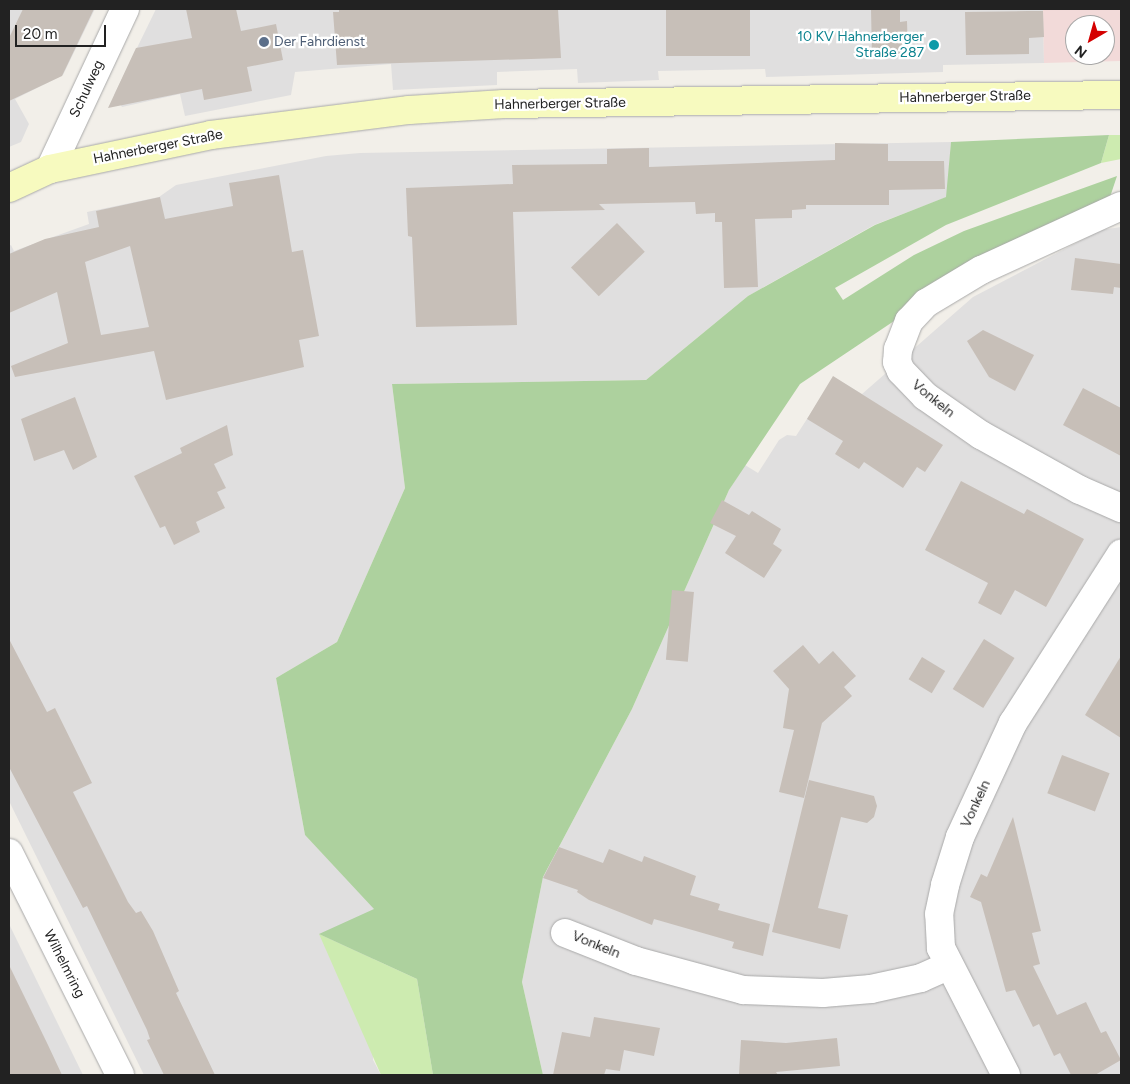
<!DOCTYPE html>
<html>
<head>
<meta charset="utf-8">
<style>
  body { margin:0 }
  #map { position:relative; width:1130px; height:1084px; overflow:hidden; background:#f2efe9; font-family:Figtree,sans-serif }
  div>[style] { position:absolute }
  .residential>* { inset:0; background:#e0dfdf }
  .commercial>* { inset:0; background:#f2dad9 }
  .grass>* { inset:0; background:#cdebb0 }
  .forest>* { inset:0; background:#add19e }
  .building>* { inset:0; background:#c7bfb8; transform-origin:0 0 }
  .roads { filter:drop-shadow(0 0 1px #a9a9a9) drop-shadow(0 0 1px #a9a9a9) }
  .minor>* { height:28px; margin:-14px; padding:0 14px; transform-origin:14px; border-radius:14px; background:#fff }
  .secondary>* { height:28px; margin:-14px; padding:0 14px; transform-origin:14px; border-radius:14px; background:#f7fabf }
  .dots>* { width:14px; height:14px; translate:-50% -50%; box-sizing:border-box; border:2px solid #fff; border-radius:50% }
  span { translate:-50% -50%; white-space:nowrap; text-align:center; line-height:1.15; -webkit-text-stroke:4.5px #fff; paint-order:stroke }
  .culture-label { font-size:14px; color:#0d838f }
  .right { translate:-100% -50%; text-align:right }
  .service-label { font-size:14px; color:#4e5e75 }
  .left { translate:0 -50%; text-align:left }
  .street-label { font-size:14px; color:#222 }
  .frame { position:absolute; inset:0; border:10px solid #222; pointer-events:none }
  .north { position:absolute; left:1065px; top:15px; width:50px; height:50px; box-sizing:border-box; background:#fff; border:1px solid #a7a7a7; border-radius:50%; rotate:218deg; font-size:14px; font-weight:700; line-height:20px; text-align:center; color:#222 }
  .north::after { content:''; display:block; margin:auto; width:18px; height:22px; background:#d40000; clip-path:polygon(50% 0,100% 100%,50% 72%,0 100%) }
  .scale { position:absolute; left:15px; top:25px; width:91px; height:22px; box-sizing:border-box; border:2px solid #222; border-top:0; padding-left:6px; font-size:15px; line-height:18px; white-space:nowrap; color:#222; -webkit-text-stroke:4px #fff; paint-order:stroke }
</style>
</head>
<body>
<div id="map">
  <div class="residential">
    <div style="clip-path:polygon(9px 9px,95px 9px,63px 75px,15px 99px,29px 124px,21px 142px,9px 147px)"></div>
    <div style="clip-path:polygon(156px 9px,1043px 9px,1044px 63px,943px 65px,943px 72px,766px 77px,765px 69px,658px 71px,659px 80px,578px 83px,577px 69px,497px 72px,497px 85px,393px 90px,391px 64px,295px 72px,291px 95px,185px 116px,180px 94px,122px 107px,114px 95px)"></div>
    <div style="clip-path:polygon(951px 142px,947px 197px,874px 225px,748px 296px,646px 380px,392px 384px,405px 488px,337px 642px,276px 678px,305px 835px,375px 909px,373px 1060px,381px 1075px,144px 1075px,9px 801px,9px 246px,11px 245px,14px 251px,89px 224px,87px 212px,159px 197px,176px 185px,326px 156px,360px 153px)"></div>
    <div style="clip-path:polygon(1121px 227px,1121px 1075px,543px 1075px,522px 982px,543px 877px,632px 709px,729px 490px,745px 465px,758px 473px,779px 440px,787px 435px,796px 436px,834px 377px,862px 394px,973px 297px,1101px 230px)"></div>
    <div style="clip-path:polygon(9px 924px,83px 1075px,9px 1075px)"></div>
  </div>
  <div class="commercial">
    <div style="clip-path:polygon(evenodd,1043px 9px,1121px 9px,1121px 61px,1044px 63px,1043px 9px,1075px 25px,1105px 25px,1105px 55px,1075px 55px,1075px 25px)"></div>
  </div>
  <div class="grass">
    <div style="clip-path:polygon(1109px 135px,1121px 135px,1121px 159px,1101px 163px)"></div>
    <div style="clip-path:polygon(319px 934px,417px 979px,433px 1075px,381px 1075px)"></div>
  </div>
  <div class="forest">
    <div style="clip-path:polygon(1109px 135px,1101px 163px,946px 225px,835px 288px,843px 300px,914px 255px,964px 231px,1117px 176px,1109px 200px,900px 317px,800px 384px,729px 490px,632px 709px,543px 877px,522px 982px,543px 1075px,433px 1075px,417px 979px,319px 934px,374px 909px,305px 835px,276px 678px,337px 642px,405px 488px,392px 384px,646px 380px,748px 296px,875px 225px,946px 197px,951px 142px)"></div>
  </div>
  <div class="building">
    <div style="clip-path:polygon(23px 9px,94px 9px,62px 76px,9px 101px,9px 38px)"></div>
    <div style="clip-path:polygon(186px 9px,236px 9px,241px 31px,276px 24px,283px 60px,247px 67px,252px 91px,204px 100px,202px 89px,108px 108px,136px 48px,192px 38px)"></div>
    <div style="clip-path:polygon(339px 9px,558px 9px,561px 58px,337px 65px,333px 12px,339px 12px)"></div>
    <div style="left:666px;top:9px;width:84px;height:47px"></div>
    <div style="clip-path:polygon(871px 9px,900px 9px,900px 22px,907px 21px,908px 56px,872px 57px)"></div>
    <div style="clip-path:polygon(1028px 11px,1043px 11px,1044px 37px,1029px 38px,1029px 54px,966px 55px,965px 12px)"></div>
    <div style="clip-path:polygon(835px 143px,888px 144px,888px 161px,944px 161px,945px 189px,889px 190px,889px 205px,806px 205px,806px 209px,792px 210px,792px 218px,755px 219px,758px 287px,724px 288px,722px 222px,715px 222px,715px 213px,696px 214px,695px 202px,599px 204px,605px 210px,513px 212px,517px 325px,416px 327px,412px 237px,408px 236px,406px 188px,513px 184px,512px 165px,607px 164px,607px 149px,649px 148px,649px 167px,835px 160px)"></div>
    <div style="clip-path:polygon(evenodd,279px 175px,292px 252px,303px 250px,319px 336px,299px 340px,304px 367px,166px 400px,154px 351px,15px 377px,11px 366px,68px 343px,57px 292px,9px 313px,9px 254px,45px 239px,99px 227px,96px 211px,160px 197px,165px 219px,233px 206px,229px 183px,279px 175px,130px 246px,149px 327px,101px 335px,85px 262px,130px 246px)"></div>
    <div style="left:617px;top:223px;width:40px;height:64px;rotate:46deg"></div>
    <div style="clip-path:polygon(1075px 258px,1121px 264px,1121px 288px,1114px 287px,1113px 294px,1071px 290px)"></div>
    <div style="clip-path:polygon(983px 330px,1034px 355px,1015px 391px,989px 377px,967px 341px)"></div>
    <div style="clip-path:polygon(833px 376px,943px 445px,925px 472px,917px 467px,903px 488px,864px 462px,859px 469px,835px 454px,843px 441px,807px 419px)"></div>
    <div style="clip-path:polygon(1083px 388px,1121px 408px,1121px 456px,1063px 425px)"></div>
    <div style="clip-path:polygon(75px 397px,97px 457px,73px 470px,64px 450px,34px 461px,21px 419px)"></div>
    <div style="clip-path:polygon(227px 425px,233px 455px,214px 464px,226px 488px,217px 492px,225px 508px,196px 522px,200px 532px,174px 545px,165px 526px,160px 528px,134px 476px,182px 453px,180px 448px)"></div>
    <div style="clip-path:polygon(961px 481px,1024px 514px,1027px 509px,1084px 539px,1046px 607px,1015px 590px,1001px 615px,978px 603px,988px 583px,925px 550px)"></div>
    <div style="clip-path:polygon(722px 500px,749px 515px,752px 511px,781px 529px,773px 544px,782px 550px,764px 578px,725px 553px,736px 536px,710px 523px)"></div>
    <div style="left:672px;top:590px;width:22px;height:70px;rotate:5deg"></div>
    <div style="clip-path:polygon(9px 639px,47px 712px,55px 708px,92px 783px,73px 792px,128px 902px,136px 913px,141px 911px,153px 931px,179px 991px,176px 993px,215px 1075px,164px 1075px,147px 1040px,150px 1039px,147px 1030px,87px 906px,83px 908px,9px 767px)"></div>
    <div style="left:984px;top:639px;width:36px;height:59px;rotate:32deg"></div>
    <div style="clip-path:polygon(803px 645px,819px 664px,833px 651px,856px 676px,844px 687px,852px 696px,822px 723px,804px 798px,779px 792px,794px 730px,783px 728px,789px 689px,773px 671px)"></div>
    <div style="clip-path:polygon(1121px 656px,1121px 738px,1085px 715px)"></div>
    <div style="left:922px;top:657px;width:27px;height:26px;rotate:31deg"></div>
    <div style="left:1062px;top:755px;width:51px;height:41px;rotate:21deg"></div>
    <div style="clip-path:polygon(809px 780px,874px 796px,877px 806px,874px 817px,867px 823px,841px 817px,818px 908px,848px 915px,840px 949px,772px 932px)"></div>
    <div style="clip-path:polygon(1013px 817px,1041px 931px,1032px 933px,1040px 964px,1033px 966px,1057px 1015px,1086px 1002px,1101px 1033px,1106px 1031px,1121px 1060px,1095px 1075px,1071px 1075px,1060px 1053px,1054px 1056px,1039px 1024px,1033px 1027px,1015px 990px,1006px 992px,981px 902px,970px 897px,981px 874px,987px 877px)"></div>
    <div style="clip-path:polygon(559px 847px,603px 863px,609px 849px,642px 862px,644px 856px,696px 876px,690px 895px,720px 904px,718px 910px,770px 924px,763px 956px,732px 948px,734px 942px,654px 919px,652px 925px,589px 900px,577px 892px,578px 890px,543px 878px)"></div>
    <div style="clip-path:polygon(9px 965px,48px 1045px,62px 1075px,9px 1075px)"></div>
    <div style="clip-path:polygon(594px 1017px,660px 1028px,654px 1056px,624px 1050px,620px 1071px,606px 1069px,604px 1075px,553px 1075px,562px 1032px,590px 1037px)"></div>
    <div style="clip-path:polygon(837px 1038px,840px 1066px,776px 1072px,778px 1075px,739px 1075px,741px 1040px,786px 1043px)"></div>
  </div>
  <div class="roads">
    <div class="minor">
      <div style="left:50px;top:169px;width:177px;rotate:-64.9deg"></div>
      <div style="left:1121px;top:206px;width:154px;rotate:155.4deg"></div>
      <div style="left:981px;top:270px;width:64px;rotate:149deg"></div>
      <div style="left:926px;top:303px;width:25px;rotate:133deg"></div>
      <div style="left:909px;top:321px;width:30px;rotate:111deg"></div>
      <div style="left:898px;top:349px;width:13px;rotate:94deg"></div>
      <div style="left:897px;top:362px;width:10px;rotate:66deg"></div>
      <div style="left:901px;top:371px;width:35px;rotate:46deg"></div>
      <div style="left:925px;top:396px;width:68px;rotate:34.9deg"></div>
      <div style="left:981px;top:435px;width:113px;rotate:29.1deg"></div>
      <div style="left:1080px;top:490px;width:45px;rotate:23.7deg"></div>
      <div style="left:9px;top:853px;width:248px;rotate:63.4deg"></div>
      <div style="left:565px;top:933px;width:76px;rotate:21.5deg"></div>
      <div style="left:636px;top:961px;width:111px;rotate:15.2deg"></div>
      <div style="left:743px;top:990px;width:80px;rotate:2.1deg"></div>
      <div style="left:823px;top:993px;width:48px;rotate:-4.8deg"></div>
      <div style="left:871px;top:989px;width:51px;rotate:-12.4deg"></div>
      <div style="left:921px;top:978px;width:30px;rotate:-24deg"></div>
      <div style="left:1006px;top:1075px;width:143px;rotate:-117.1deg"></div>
      <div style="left:941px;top:948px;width:34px;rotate:-93deg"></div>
      <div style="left:939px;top:914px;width:30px;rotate:-78deg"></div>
      <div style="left:945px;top:885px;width:50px;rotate:-72.6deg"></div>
      <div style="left:960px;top:837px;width:126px;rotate:-65.1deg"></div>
      <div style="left:1013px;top:723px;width:201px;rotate:-57.4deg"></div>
    </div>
    <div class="secondary">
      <div style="left:9px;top:188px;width:45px;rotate:-24.9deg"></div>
      <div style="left:50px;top:169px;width:165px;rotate:-11.9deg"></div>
      <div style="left:211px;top:135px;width:200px;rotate:-7.2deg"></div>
      <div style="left:409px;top:110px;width:95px;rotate:-3.6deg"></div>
      <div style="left:504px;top:104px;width:617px;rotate:-0.84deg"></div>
    </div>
  </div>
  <div class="dots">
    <div style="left:264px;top:42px;background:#5c6f8a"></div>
    <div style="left:934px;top:45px;background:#0f9aa8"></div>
  </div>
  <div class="culture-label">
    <span class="right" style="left:924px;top:45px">10 KV Hahnerberger<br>Straße 287</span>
  </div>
  <div class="service-label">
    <span class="left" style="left:274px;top:42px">Der Fahrdienst</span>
  </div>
  <div class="street-label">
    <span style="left:87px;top:89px;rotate:-65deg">Schulweg</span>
    <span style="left:965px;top:97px;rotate:-1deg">Hahnerberger Straße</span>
    <span style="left:560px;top:104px;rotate:-1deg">Hahnerberger Straße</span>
    <span style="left:158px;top:147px;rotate:-11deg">Hahnerberger Straße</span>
    <span style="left:933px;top:399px;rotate:39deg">Vonkeln</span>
    <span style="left:976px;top:804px;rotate:-65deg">Vonkeln</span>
    <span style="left:596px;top:945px;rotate:22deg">Vonkeln</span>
    <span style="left:64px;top:964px;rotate:63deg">Wilhelmring</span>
  </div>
  <div class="frame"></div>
  <div class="north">N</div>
  <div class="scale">20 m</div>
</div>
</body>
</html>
